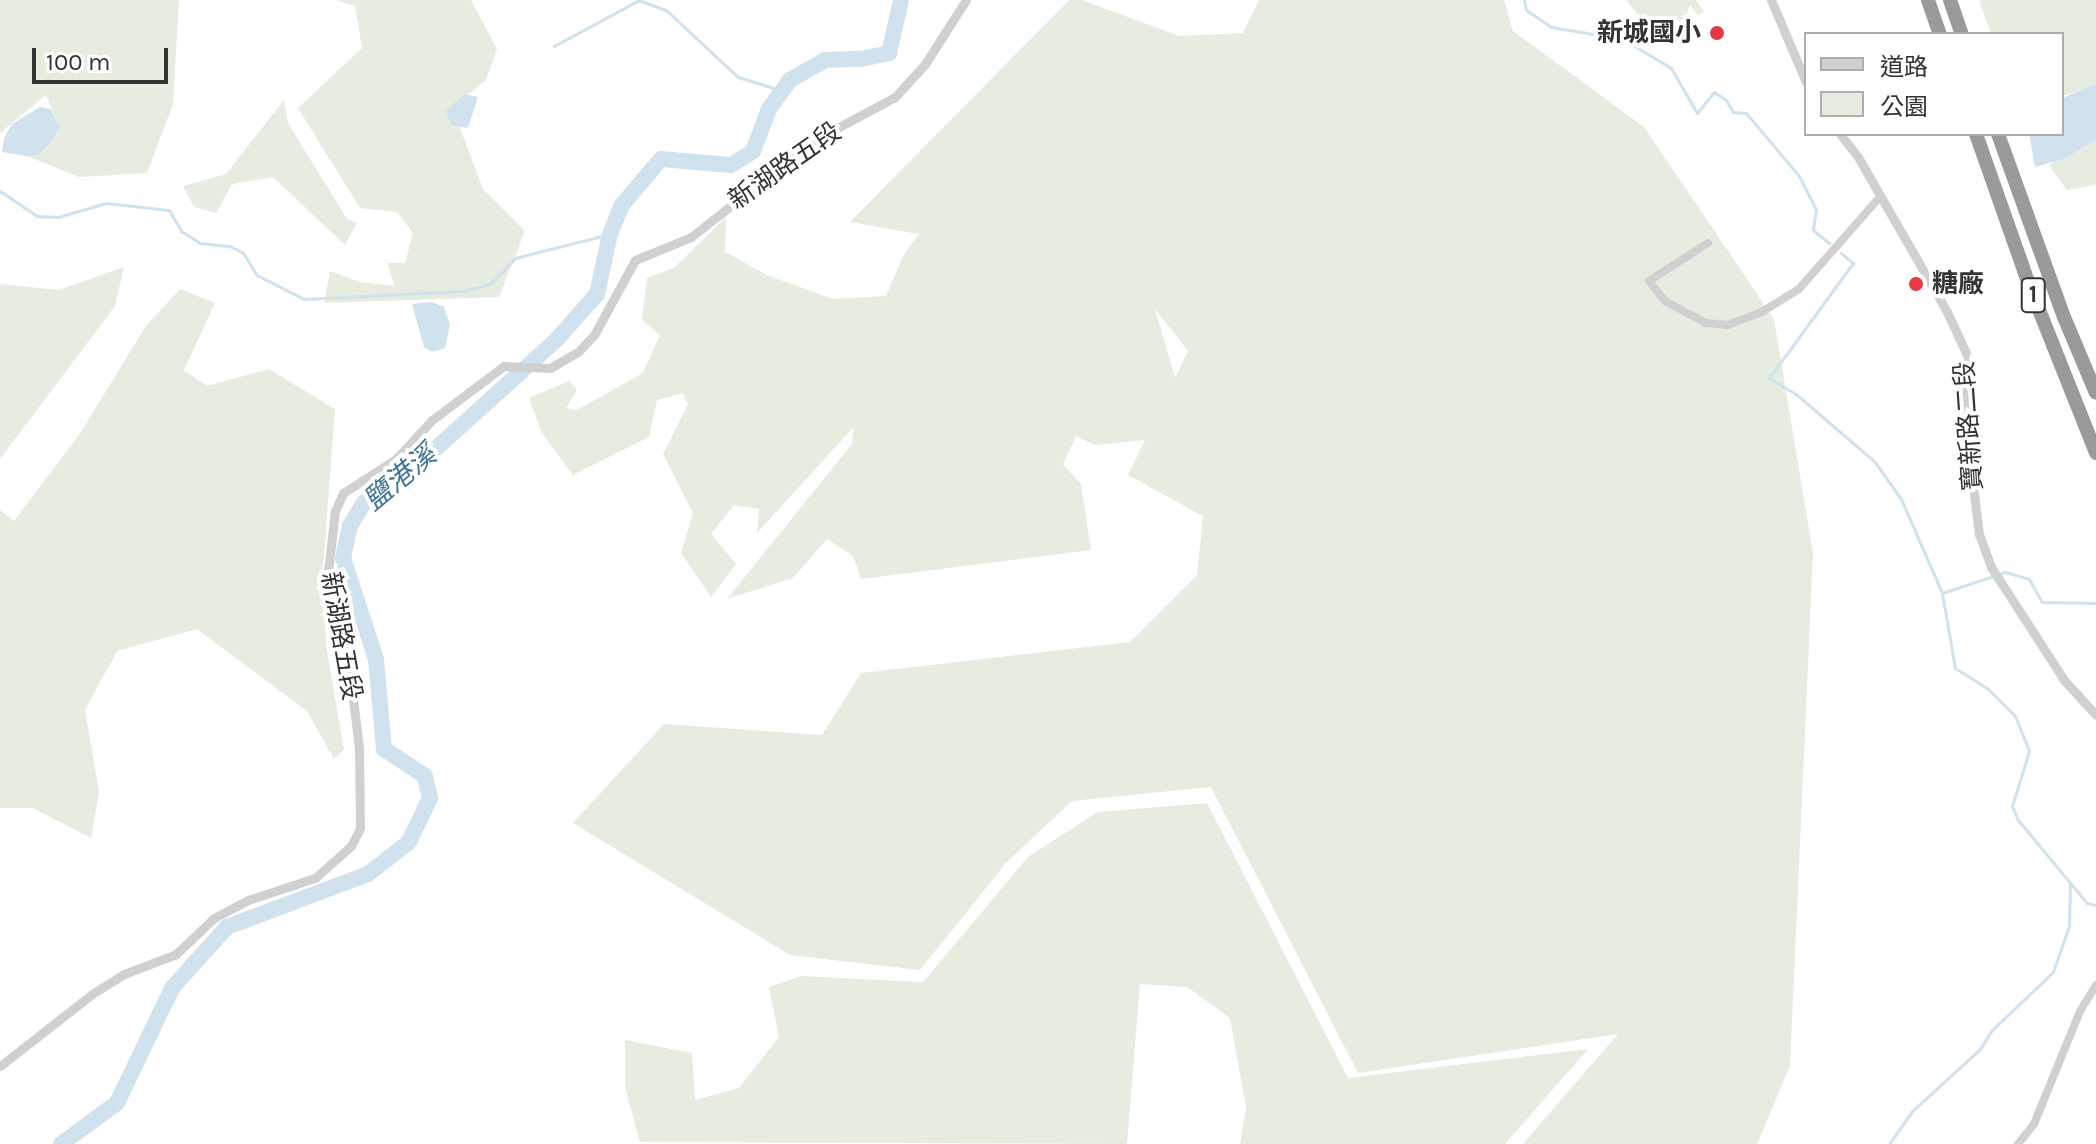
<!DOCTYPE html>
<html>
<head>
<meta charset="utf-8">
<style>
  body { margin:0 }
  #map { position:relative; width:2096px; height:1144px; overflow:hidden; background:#fff; font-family:Karla,"Noto Sans TC",sans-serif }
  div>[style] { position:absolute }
  .green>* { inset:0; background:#e6ecdf }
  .water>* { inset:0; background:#cfe2ee }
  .stream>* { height:3px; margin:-1.5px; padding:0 1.5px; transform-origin:1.5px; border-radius:1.5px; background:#cfe2ee }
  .river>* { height:16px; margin:-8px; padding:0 8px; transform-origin:8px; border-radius:8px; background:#cfe2ee }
  .minor>* { height:8px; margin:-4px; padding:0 4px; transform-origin:4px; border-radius:4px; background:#d0d0d0 }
  .tertiary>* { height:9px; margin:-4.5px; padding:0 4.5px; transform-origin:4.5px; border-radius:4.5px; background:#d0d0d0 }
  .motorway>* { height:14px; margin:-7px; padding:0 7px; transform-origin:7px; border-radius:7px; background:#9a9a9a }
  .dots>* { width:22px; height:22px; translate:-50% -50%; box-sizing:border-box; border:4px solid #fff; border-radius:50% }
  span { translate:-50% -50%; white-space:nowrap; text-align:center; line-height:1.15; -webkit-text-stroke:8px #fff; paint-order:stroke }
  .shield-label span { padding:2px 6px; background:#fff; border:2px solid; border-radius:6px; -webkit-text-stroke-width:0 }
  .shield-label { font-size:24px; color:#333; font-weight:700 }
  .poi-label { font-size:26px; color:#333; font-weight:700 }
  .right { translate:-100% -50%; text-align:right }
  .left { translate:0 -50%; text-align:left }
  .street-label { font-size:26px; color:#333 }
  .water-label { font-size:28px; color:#3f7597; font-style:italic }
  .legend { position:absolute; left:1804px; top:32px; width:260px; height:104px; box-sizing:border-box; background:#fff; border:2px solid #adadad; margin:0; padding:10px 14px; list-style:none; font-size:24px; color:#333 }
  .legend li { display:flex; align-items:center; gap:16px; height:40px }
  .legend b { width:40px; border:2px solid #adadad }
  .scale { position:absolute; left:32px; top:48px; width:136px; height:36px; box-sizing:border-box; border:4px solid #333; border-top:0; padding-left:10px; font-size:24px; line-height:28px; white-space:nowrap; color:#333; -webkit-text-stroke:6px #fff; paint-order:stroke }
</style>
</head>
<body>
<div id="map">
  <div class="green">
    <div style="clip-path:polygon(0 0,179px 0,173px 104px,147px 173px,79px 177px,27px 156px,57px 121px,46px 95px,0 133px)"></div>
    <div style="clip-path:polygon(337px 0,471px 0,497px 49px,486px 80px,452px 107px,483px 189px,525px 231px,499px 297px,324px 303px,330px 271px,360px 282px,395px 286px,387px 263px,405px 263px,413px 233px,397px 212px,360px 208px,298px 108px,362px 48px,355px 6px)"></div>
    <div style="clip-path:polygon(evenodd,1069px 0,1082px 0,1179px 36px,1243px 33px,1259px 0,1504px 0,1513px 31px,1644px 127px,1774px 319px,1813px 553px,1790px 1066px,1757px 1144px,1523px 1144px,1618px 1034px,1358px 1073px,1211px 787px,1072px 801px,1006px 863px,920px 970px,790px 955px,573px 823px,664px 724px,822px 735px,861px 673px,1130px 642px,1197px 575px,1203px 516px,1128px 475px,1145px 440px,1095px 445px,1076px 436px,1063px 464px,1081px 484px,1091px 550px,861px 579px,853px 556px,827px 539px,793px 578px,727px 599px,852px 444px,853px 428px,757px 533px,759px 509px,734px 505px,711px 534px,736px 564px,711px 597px,681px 553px,693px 513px,663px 454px,688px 404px,683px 393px,657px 400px,649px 437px,573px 475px,542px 433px,529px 398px,569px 381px,577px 390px,566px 408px,577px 410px,643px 373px,660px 335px,642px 320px,647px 278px,674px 268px,726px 217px,725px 252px,767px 275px,833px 299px,886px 296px,903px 256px,919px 234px,850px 222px,1069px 0,1155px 309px,1188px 351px,1175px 378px,1175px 377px,1155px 309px)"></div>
    <div style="clip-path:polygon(1626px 0,1696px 0,1704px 11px,1698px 15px,1690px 5px,1685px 20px,1676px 28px,1661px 29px,1645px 23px)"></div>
    <div style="clip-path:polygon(1979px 0,2096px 0,2096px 88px,2062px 96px,2062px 34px,1991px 34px)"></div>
    <div style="clip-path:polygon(284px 100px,288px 123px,347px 219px,357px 223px,345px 245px,273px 177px,232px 184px,216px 213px,194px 207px,183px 186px,226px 174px)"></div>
    <div style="clip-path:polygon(2096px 126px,2096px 185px,2067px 190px,2049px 166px)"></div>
    <div style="clip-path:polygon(124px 267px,115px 306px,0 459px,0 284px,59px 290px)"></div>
    <div style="clip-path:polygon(180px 289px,215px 303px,184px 370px,207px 386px,269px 369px,335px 409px,323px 569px,326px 645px,344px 750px,334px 759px,307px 711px,197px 629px,117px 651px,85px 710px,99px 792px,91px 838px,33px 808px,0 808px,0 510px,14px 521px,79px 435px,146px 326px)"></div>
    <div style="clip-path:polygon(1207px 803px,1348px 1078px,1588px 1049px,1505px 1144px,1240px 1144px,1246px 1107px,1230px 1018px,1187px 987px,1140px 984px,1127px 1144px,640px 1142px,625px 1087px,625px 1040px,692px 1053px,695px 1100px,739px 1088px,779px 1037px,769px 987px,801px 976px,923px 982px,1029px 856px,1098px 812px)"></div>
  </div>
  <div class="water">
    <div style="clip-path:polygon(2096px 85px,2096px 139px,2066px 158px,2035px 167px,2029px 134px,2062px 134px,2062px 98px)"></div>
    <div style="clip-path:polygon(464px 94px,478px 97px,468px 128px,451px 125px,446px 111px)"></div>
    <div style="clip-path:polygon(40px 107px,51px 109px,56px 119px,59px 128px,52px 140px,40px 154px,27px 156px,2px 152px,4px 138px,12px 124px)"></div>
    <div style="clip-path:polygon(432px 302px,444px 307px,450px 325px,445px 348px,432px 352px,424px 347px,412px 304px)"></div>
  </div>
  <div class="stream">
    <div style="left:1524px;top:0;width:10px;rotate:79deg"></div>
    <div style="left:1526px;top:10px;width:30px;rotate:34deg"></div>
    <div style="left:1551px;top:27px;width:73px;rotate:9.5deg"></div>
    <div style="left:1623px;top:39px;width:56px;rotate:31.1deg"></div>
    <div style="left:1671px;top:68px;width:52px;rotate:60deg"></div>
    <div style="left:1697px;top:113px;width:27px;rotate:-51deg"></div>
    <div style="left:1714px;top:92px;width:14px;rotate:34deg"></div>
    <div style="left:1726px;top:100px;width:14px;rotate:60deg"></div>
    <div style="left:1733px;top:112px;width:13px;rotate:4deg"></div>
    <div style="left:1746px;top:113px;width:82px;rotate:49.9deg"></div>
    <div style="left:1799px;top:176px;width:38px;rotate:63deg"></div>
    <div style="left:1816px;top:210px;width:20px;rotate:99deg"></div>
    <div style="left:1813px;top:230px;width:21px;rotate:39deg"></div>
    <div style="left:554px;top:46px;width:97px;rotate:-28.4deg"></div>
    <div style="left:639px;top:0;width:30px;rotate:21deg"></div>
    <div style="left:667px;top:11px;width:97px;rotate:42.9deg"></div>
    <div style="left:738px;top:77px;width:47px;rotate:17.3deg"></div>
    <div style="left:0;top:191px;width:45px;rotate:34deg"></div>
    <div style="left:37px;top:216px;width:21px;rotate:3deg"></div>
    <div style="left:58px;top:217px;width:50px;rotate:-16.3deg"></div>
    <div style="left:106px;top:203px;width:63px;rotate:6.3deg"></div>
    <div style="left:169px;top:210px;width:24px;rotate:60deg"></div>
    <div style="left:181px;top:231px;width:22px;rotate:32deg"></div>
    <div style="left:200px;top:243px;width:30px;rotate:6deg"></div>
    <div style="left:230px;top:246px;width:15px;rotate:28deg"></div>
    <div style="left:243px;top:253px;width:26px;rotate:58deg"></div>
    <div style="left:257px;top:275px;width:53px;rotate:27.1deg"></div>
    <div style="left:304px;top:299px;width:160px;rotate:-2.9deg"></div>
    <div style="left:464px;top:291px;width:27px;rotate:-15deg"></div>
    <div style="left:490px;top:284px;width:36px;rotate:-46deg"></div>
    <div style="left:515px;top:258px;width:98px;rotate:-14.2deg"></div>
    <div style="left:1841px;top:253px;width:16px;rotate:40deg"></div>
    <div style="left:1853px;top:263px;width:142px;rotate:126.1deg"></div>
    <div style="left:1769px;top:378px;width:31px;rotate:31deg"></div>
    <div style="left:1796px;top:394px;width:104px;rotate:40.7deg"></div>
    <div style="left:1875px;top:462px;width:45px;rotate:54.9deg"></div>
    <div style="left:1901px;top:499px;width:103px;rotate:66.4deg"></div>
    <div style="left:1942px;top:593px;width:76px;rotate:80.2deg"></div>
    <div style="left:1955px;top:668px;width:39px;rotate:32deg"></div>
    <div style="left:1988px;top:689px;width:38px;rotate:45deg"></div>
    <div style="left:2015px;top:716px;width:38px;rotate:68deg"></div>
    <div style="left:2029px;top:751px;width:58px;rotate:107.2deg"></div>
    <div style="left:2012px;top:806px;width:15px;rotate:67deg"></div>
    <div style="left:2018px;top:820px;width:108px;rotate:50.3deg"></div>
    <div style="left:2087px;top:903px;width:9px;rotate:13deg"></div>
    <div style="left:1942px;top:593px;width:66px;rotate:-18.4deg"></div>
    <div style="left:2005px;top:572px;width:25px;rotate:16deg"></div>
    <div style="left:2029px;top:579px;width:26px;rotate:61deg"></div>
    <div style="left:2042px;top:602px;width:54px;rotate:1.1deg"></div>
    <div style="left:1889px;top:1144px;width:39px;rotate:-55deg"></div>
    <div style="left:1911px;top:1112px;width:93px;rotate:-42.4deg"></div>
    <div style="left:1980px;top:1049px;width:22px;rotate:-58deg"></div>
    <div style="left:1992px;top:1030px;width:84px;rotate:-43.6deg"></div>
    <div style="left:2053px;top:972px;width:49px;rotate:-70.8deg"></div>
    <div style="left:2069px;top:926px;width:44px;rotate:-88.7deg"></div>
  </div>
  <div class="river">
    <div style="left:61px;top:1144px;width:69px;rotate:-36.2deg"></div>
    <div style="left:117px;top:1103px;width:127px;rotate:-64.4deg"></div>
    <div style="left:172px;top:988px;width:82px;rotate:-48deg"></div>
    <div style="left:227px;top:927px;width:151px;rotate:-20.6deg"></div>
    <div style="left:368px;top:874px;width:52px;rotate:-38deg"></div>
    <div style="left:409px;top:842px;width:49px;rotate:-64.5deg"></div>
    <div style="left:430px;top:798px;width:23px;rotate:-103deg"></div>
    <div style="left:425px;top:776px;width:49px;rotate:-146.6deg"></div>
    <div style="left:384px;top:749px;width:90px;rotate:-95.1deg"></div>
    <div style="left:376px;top:659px;width:106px;rotate:-108.1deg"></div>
    <div style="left:343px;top:558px;width:33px;rotate:-78deg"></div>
    <div style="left:350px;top:526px;width:27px;rotate:-59deg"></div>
    <div style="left:364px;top:503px;width:42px;rotate:-31.4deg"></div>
    <div style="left:400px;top:481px;width:212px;rotate:-42.1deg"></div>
    <div style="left:557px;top:339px;width:60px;rotate:-48.4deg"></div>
    <div style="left:597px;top:294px;width:61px;rotate:-77.8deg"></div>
    <div style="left:610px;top:234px;width:31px;rotate:-68deg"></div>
    <div style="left:622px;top:205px;width:60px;rotate:-49.7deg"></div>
    <div style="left:661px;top:159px;width:70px;rotate:4.9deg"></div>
    <div style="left:731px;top:165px;width:26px;rotate:-32deg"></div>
    <div style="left:753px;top:151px;width:45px;rotate:-69.1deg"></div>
    <div style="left:769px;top:109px;width:36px;rotate:-54deg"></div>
    <div style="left:790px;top:80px;width:40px;rotate:-29.7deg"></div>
    <div style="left:825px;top:60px;width:36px;rotate:-2deg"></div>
    <div style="left:861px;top:59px;width:29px;rotate:-12deg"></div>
    <div style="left:889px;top:53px;width:54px;rotate:-77.2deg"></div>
  </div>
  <div class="minor">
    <div style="left:1708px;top:243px;width:70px;rotate:147.2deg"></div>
    <div style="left:1649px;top:281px;width:26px;rotate:51deg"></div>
    <div style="left:1665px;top:301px;width:47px;rotate:28.2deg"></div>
    <div style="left:1706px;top:323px;width:22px;rotate:5deg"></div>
    <div style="left:1728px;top:325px;width:36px;rotate:-21deg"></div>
    <div style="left:1762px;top:312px;width:44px;rotate:-31.9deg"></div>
    <div style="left:1799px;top:289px;width:121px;rotate:-48.7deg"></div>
    <div style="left:2018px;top:1144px;width:26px;rotate:-51deg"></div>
    <div style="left:2034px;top:1124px;width:122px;rotate:-67.8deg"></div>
    <div style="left:2080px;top:1011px;width:31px;rotate:-58deg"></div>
  </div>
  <div class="tertiary">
    <div style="left:1771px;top:0;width:89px;rotate:66.9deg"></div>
    <div style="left:1840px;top:134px;width:29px;rotate:52deg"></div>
    <div style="left:1858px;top:157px;width:179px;rotate:60.1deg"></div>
    <div style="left:1947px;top:312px;width:50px;rotate:65deg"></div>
    <div style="left:1968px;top:357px;width:58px;rotate:93deg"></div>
    <div style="left:1965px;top:415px;width:38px;rotate:84deg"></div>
    <div style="left:1969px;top:453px;width:82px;rotate:83deg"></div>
    <div style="left:1979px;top:534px;width:35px;rotate:70deg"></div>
    <div style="left:1991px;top:567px;width:135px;rotate:57.1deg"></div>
    <div style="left:2064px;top:680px;width:47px;rotate:47.6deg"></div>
    <div style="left:0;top:1066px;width:117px;rotate:-38deg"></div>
    <div style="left:92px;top:994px;width:38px;rotate:-32deg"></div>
    <div style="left:124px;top:974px;width:56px;rotate:-21deg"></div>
    <div style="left:176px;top:954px;width:52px;rotate:-43.5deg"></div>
    <div style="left:214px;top:918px;width:38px;rotate:-28deg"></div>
    <div style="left:248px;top:900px;width:71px;rotate:-18.2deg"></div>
    <div style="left:315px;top:878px;width:48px;rotate:-41.6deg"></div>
    <div style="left:351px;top:846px;width:20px;rotate:-63deg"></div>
    <div style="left:360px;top:828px;width:80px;rotate:-90.7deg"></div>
    <div style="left:359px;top:748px;width:83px;rotate:-97deg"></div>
    <div style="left:349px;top:666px;width:89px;rotate:-104.3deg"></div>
    <div style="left:327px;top:580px;width:69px;rotate:-83.4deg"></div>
    <div style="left:335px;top:511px;width:20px;rotate:-66deg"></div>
    <div style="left:343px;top:493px;width:63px;rotate:-32.7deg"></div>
    <div style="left:396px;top:459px;width:53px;rotate:-47.3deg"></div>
    <div style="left:432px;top:420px;width:90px;rotate:-36.9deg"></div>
    <div style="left:504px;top:366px;width:46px;rotate:2.5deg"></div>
    <div style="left:550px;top:368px;width:32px;rotate:-30deg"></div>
    <div style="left:578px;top:352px;width:23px;rotate:-47deg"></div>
    <div style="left:594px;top:335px;width:85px;rotate:-61.3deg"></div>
    <div style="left:635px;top:260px;width:61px;rotate:-22.3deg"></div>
    <div style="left:691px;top:237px;width:155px;rotate:-38.2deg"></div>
    <div style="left:813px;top:141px;width:93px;rotate:-28.2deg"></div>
    <div style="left:895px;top:97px;width:45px;rotate:-47.7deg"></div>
    <div style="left:925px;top:64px;width:76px;rotate:-57.4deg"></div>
  </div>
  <div class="motorway">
    <div style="left:1928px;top:0;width:36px;rotate:71deg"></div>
    <div style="left:1950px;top:0;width:36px;rotate:71deg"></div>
    <div style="left:1976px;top:134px;width:157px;rotate:70.6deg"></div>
    <div style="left:2028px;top:282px;width:184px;rotate:68.3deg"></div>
    <div style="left:1998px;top:134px;width:195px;rotate:70.2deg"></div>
    <div style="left:2064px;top:317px;width:82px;rotate:67.2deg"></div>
  </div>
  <div class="dots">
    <div style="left:1717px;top:33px;background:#e63946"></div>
    <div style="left:1916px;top:284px;background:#e63946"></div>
  </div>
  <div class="shield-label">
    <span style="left:2033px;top:295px">1</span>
  </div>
  <div class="poi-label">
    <span class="right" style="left:1701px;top:33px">新城國小</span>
    <span class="left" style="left:1932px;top:284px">糖廠</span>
  </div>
  <div class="street-label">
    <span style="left:785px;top:166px;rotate:-35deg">新湖路五段</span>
    <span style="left:1969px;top:426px;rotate:-94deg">寶新路二段</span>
    <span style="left:341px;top:636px;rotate:80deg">新湖路五段</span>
  </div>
  <div class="water-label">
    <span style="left:400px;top:478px;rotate:-40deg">鹽港溪</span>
  </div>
  <ul class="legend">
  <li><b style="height:10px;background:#d0d0d0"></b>道路</li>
  <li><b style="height:22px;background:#e6ecdf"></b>公園</li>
  </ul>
  <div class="scale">100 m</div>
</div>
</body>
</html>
